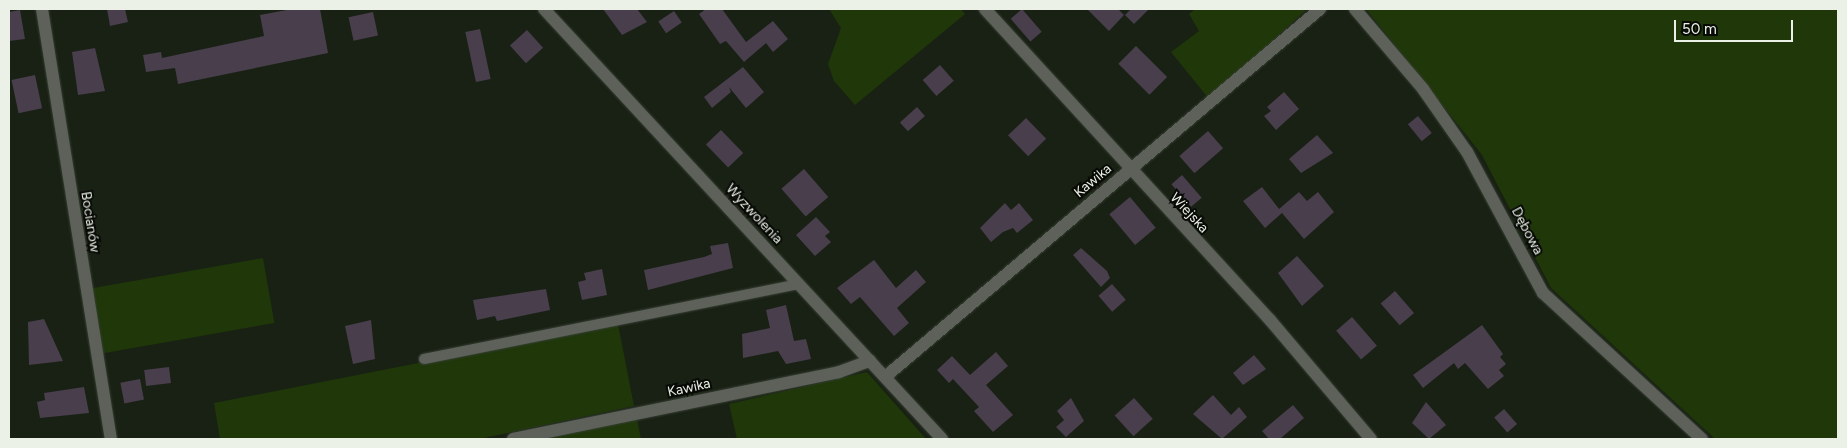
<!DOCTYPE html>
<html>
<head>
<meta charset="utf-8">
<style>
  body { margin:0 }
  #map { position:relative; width:1847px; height:448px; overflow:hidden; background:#192114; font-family:Figtree,sans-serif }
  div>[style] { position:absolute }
  .green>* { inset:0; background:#1f3709; transform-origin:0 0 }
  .building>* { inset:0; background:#483e4c; transform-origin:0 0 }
  .roads { filter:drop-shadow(0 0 1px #363e32) drop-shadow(0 0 1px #363e32) }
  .lane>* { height:10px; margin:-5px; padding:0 5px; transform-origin:5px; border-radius:5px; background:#5d615a }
  .street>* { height:12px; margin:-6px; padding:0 6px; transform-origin:6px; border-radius:6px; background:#5d615a }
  span { translate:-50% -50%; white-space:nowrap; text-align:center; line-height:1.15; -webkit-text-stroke:4px #070a05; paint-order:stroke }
  .street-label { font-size:14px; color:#ebf1e7 }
  .frame { position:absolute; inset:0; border:10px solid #ebf1e7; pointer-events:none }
  .scale { position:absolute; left:1674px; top:20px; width:119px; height:22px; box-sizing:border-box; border:2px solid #ebf1e7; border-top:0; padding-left:6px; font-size:15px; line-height:18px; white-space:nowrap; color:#ebf1e7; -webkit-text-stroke:4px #070a05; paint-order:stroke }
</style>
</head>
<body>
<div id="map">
  <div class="green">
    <div style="clip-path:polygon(829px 9px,961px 9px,965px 14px,855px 105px,834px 81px,828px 64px,841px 28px)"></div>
    <div style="clip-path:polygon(1195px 9px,1307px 9px,1209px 99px,1171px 52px,1199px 31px,1189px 14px)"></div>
    <div style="clip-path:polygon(1366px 9px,1838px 9px,1838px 439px,1715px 439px,1551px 288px,1482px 155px)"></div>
    <div style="left:263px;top:258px;width:66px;height:175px;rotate:80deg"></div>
    <div style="clip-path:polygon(618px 324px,634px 406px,479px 439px,220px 439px,214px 403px)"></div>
    <div style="clip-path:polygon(867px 372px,926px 439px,737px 439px,729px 404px)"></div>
    <div style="clip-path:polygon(637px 419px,641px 439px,543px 439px)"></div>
  </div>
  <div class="building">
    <div style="clip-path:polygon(107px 9px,125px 9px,128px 22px,110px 26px)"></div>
    <div style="clip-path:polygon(292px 9px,320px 9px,328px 53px,178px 84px,175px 68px,146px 72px,143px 55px,161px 52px,162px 58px,264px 36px,260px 15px)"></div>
    <div style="clip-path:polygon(603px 9px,637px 9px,647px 22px,622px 35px)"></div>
    <div style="clip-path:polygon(706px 9px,722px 9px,746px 42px,773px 21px,788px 39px,773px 52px,766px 43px,744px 62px,726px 41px,720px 44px,699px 14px)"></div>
    <div style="left:1022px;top:9px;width:30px;height:15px;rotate:49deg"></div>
    <div style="clip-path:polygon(1087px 9px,1118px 9px,1124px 15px,1109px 31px)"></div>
    <div style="clip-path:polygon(1131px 9px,1149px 9px,1134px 24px,1125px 15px)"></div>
    <div style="clip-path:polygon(20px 10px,25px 39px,9px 41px,9px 12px)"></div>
    <div style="left:674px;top:11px;width:14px;height:19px;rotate:56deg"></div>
    <div style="left:373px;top:12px;width:24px;height:25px;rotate:78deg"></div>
    <div style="left:480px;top:29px;width:51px;height:15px;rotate:78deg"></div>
    <div style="left:527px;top:30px;width:24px;height:23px;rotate:48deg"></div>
    <div style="left:1136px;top:46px;width:44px;height:25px;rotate:45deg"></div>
    <div style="clip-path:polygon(95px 48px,105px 91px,78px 95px,72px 52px)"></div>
    <div style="left:940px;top:65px;width:21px;height:23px;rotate:49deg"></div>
    <div style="clip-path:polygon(743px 67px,764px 92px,746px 108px,729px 87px,731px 92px,712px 108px,704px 97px)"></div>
    <div style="left:35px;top:75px;width:34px;height:24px;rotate:78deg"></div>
    <div style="clip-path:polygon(1284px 92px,1299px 109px,1276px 130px,1264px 116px,1271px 111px,1267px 107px)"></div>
    <div style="left:917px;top:107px;width:12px;height:23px;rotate:48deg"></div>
    <div style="left:1418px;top:116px;width:22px;height:13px;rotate:51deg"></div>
    <div style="left:1026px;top:118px;width:29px;height:25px;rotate:46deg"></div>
    <div style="left:721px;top:130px;width:32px;height:21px;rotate:46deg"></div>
    <div style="left:1208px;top:131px;width:23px;height:38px;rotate:49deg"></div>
    <div style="clip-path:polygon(1317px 135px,1333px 153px,1301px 173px,1289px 159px)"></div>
    <div style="left:804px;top:169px;width:37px;height:30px;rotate:49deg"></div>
    <div style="left:1182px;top:175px;width:30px;height:14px;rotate:49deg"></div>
    <div style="clip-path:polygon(1262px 187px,1279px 209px,1299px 192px,1307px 201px,1318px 192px,1334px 212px,1304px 239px,1282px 213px,1265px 228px,1243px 201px)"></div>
    <div style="left:1130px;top:197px;width:40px;height:27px;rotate:50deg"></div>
    <div style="clip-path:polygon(1005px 203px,1011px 210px,1019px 203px,1033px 220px,1017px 233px,1013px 228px,1003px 232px,991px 242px,980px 228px)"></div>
    <div style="clip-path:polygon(816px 217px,830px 232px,825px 236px,831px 242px,815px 256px,796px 235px)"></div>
    <div style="clip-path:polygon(728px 243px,733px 268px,648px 290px,644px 270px,704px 257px,712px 254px,710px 246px)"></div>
    <div style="clip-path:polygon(1081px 248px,1107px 271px,1110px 278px,1101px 287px,1073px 255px)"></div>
    <div style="clip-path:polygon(1297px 256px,1324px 286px,1302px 306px,1278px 273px)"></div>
    <div style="clip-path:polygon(874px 260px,896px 288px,916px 270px,926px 282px,897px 308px,909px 323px,894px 336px,860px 297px,851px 304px,837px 288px)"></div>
    <div style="clip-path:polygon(602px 269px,607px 295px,582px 300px,578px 282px,586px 280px,584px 273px)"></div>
    <div style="left:1112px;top:284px;width:21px;height:18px;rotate:49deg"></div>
    <div style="clip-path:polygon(546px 289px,550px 310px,497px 321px,495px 316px,477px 320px,473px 300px)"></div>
    <div style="left:1395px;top:291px;width:29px;height:19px;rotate:49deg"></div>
    <div style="clip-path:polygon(786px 305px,794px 341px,806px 339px,811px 359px,786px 364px,778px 351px,743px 358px,742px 334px,770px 328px,766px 310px)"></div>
    <div style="left:1352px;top:317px;width:38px;height:21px;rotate:49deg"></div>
    <div style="clip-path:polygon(44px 319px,63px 361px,29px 365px,28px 322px)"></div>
    <div style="clip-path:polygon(371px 320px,375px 359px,353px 364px,345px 326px)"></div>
    <div style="clip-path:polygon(1482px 325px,1503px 354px,1500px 357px,1506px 364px,1499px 370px,1504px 376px,1488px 389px,1465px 363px,1458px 369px,1454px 363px,1423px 388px,1413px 375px)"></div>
    <div style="clip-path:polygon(996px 352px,1008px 366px,986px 385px,1013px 415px,993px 432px,974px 411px,979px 407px,953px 379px,949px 383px,937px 370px,952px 356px,970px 375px)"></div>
    <div style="clip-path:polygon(1254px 355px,1266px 369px,1243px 385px,1233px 373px)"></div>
    <div style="left:169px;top:367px;width:16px;height:25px;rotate:83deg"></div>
    <div style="left:140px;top:379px;width:21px;height:20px;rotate:79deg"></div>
    <div style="clip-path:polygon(84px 387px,89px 413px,40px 418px,37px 402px,45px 400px,44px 393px)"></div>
    <div style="clip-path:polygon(1213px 395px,1231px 415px,1239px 407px,1247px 417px,1222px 439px,1193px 414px)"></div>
    <div style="clip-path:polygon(1071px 398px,1084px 421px,1066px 437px,1056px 427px,1064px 420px,1057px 411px)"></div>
    <div style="left:1134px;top:398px;width:28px;height:26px;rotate:48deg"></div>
    <div style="clip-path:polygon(1426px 402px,1446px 425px,1429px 439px,1412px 423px)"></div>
    <div style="clip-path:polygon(1293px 405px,1304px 418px,1280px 439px,1269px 439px,1262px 431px)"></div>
    <div style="left:1504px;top:409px;width:20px;height:13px;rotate:49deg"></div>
  </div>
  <div class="roads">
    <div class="lane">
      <div style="left:424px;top:359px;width:382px;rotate:-11.3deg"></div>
    </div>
    <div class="street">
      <div style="left:42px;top:9px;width:436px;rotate:80.9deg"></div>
      <div style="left:544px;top:9px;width:586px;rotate:47.21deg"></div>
      <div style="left:985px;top:9px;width:422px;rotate:47.5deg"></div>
      <div style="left:1270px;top:320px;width:156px;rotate:49.7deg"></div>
      <div style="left:1355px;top:9px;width:105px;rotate:49.6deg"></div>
      <div style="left:1423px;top:89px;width:77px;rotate:55.1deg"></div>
      <div style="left:1467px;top:152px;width:160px;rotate:61.7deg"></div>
      <div style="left:1543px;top:293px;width:216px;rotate:42.6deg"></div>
      <div style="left:885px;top:377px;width:570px;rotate:-40.23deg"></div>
      <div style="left:513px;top:439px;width:333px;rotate:-11.6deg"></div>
      <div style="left:839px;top:372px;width:33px;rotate:-20deg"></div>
    </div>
  </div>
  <div class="street-label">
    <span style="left:1093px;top:181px;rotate:-40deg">Kawika</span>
    <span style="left:1189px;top:213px;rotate:47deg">Wiejska</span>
    <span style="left:754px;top:214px;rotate:47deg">Wyzwolenia</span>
    <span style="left:90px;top:222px;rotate:81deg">Bocianów</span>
    <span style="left:1527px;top:231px;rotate:62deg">Dębowa</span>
    <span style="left:689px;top:388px;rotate:-12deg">Kawika</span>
  </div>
  <div class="frame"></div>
  <div class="scale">50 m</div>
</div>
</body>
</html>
